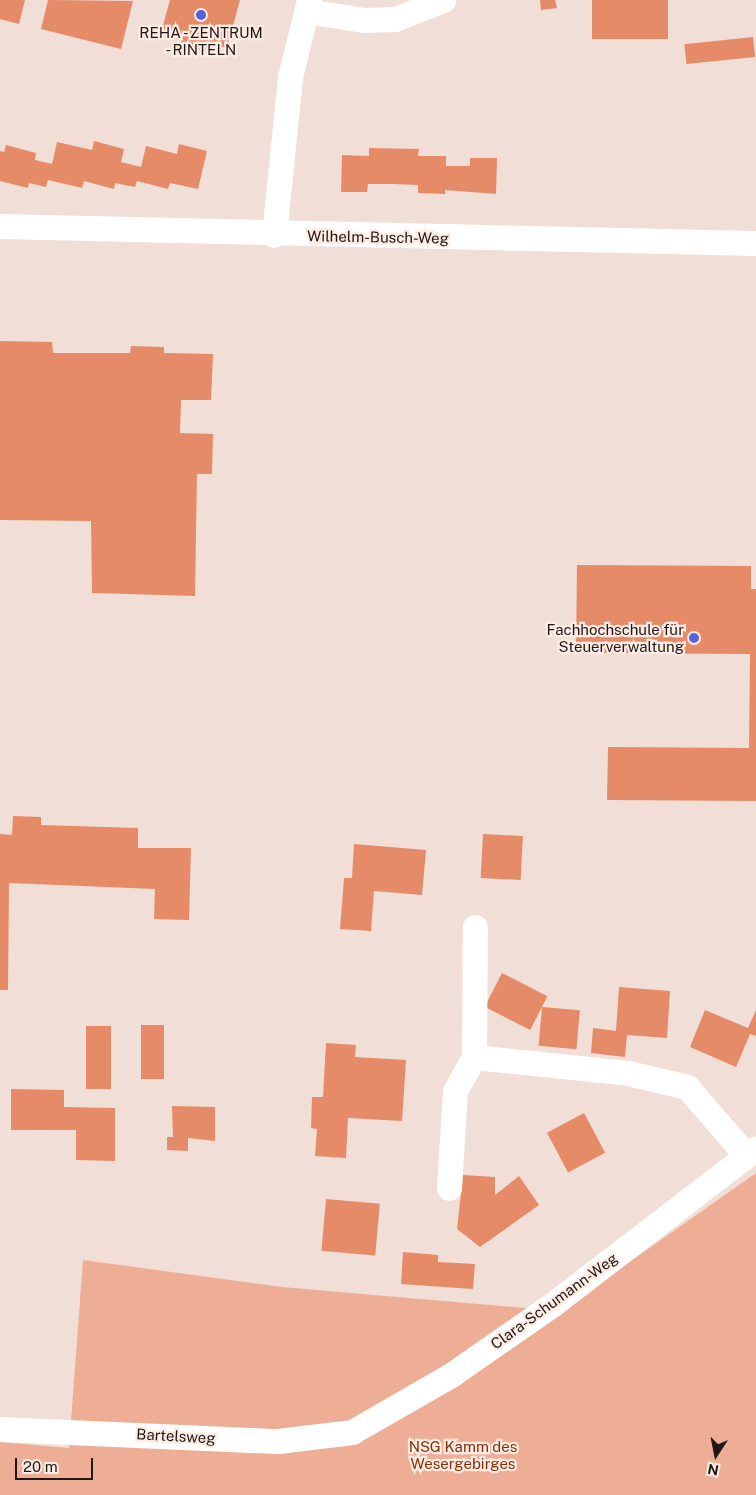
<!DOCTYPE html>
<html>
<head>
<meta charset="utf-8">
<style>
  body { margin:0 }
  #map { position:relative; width:756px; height:1495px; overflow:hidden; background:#f0ded7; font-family:"Public Sans",sans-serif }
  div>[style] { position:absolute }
  .green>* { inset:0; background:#eeae96 }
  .building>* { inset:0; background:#e58b67; transform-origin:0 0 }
  .minor>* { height:25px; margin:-12.5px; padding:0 12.5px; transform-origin:12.5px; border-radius:12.5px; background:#fff }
  .dots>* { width:14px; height:14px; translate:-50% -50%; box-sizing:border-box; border:2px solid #fdebe4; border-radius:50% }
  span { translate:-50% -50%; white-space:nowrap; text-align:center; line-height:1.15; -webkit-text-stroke:4.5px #fdebe4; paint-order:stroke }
  .poi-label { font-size:15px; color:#1f1916 }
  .right { translate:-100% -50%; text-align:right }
  .street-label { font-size:15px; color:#1f1916 }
  .park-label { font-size:15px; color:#813007 }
  .north { position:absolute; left:691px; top:1430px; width:50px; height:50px; -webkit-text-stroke:4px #fdebe4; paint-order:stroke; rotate:191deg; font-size:14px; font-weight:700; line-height:20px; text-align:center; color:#1f1916 }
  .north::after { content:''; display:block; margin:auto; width:18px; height:22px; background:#1f1916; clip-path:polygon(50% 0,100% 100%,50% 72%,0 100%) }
  .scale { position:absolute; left:15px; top:1458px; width:78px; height:22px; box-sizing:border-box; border:2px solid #1f1916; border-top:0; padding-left:6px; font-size:15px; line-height:18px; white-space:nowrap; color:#1f1916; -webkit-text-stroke:4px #fdebe4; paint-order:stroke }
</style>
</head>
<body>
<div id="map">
  <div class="green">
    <div style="clip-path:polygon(756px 1173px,756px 1495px,0 1495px,0 1442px,69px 1448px,83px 1260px,282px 1287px,560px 1311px)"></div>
  </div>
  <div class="building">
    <div style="clip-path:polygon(0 0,25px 0,19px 24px,0 19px)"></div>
    <div style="clip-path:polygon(48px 0,133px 1px,121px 49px,41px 29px)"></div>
    <div style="clip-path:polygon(170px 0,240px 0,227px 48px,208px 42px,205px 52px,180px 45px,183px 35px,162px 29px)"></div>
    <div style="clip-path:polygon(540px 0,555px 0,557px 8px,541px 10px)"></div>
    <div style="left:592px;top:0;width:76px;height:39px"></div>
    <div style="left:753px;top:37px;width:20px;height:69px;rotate:84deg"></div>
    <div style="clip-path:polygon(94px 141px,124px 149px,121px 162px,141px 167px,146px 146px,177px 154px,179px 144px,207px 151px,198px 189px,170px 183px,168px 189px,137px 181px,135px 187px,115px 183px,114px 189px,84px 181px,82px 188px,48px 180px,46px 187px,29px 183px,28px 188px,0 181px,0 151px,4px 152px,6px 145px,36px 153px,35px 160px,52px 164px,57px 142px,92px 150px)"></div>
    <div style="clip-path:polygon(369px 148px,419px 149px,418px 156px,446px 156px,446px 166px,470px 166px,470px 158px,497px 158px,496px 194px,445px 190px,445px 194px,418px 193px,418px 185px,393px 184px,368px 184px,367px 192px,341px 192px,342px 155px,369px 156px)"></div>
    <div style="clip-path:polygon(0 341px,52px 342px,53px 353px,130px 353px,131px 346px,164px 347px,164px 353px,213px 354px,211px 400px,181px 400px,180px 433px,213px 434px,212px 474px,197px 474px,195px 596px,92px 593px,91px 521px,0 520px)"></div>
    <div style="clip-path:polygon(577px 565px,751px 566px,751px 589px,756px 589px,756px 801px,607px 800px,608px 747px,749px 748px,750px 654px,576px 653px)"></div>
    <div style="clip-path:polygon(13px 816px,41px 817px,41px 825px,138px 828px,138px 848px,191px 848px,189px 920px,154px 919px,155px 889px,9px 883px,8px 990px,0 990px,0 834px,12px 835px)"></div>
    <div style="left:483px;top:834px;width:40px;height:44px;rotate:3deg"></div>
    <div style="clip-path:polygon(354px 844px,426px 850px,422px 895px,374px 891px,371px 931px,340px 929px,344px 878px,352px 878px)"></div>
    <div style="left:502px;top:973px;width:51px;height:38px;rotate:27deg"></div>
    <div style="clip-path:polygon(619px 987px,670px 991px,667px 1038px,627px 1035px,625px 1057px,591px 1053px,593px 1028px,616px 1031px)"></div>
    <div style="left:542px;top:1007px;width:38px;height:39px;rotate:5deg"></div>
    <div style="clip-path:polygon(705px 1010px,748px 1028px,756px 1010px,756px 1036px,750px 1034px,736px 1067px,690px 1047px)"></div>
    <div style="left:141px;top:1025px;width:23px;height:54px"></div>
    <div style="left:86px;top:1026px;width:25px;height:63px"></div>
    <div style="clip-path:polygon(326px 1043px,356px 1045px,355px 1057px,406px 1060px,402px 1121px,348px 1118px,346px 1158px,315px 1156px,317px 1129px,311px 1128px,312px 1097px,323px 1097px)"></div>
    <div style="clip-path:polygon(11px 1089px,64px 1090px,64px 1107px,115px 1108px,115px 1161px,76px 1160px,76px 1130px,11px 1130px)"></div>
    <div style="clip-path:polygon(172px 1106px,215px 1107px,215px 1141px,188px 1138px,188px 1151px,167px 1150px,167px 1137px,173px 1137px)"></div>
    <div style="left:584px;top:1113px;width:45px;height:42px;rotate:62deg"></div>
    <div style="clip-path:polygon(463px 1175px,495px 1177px,495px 1195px,519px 1176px,539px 1205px,480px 1247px,457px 1229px)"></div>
    <div style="left:326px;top:1199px;width:54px;height:52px;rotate:5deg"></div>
    <div style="clip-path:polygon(403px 1252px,438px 1255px,438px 1262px,475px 1264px,473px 1289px,401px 1284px)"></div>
  </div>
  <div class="minor">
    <div style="left:306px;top:11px;width:59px;rotate:8.8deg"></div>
    <div style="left:364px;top:20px;width:31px;rotate:-2deg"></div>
    <div style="left:395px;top:19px;width:52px;rotate:-21.6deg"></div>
    <div style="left:0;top:226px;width:756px;rotate:1.29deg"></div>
    <div style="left:274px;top:235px;width:159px;rotate:-84.2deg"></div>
    <div style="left:290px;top:77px;width:79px;rotate:-76.1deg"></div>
    <div style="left:474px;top:1057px;width:130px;rotate:-89.6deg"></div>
    <div style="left:449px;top:1188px;width:97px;rotate:-86.5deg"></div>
    <div style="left:455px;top:1091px;width:39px;rotate:-61deg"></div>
    <div style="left:474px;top:1057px;width:155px;rotate:5.9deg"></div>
    <div style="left:628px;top:1073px;width:61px;rotate:13.3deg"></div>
    <div style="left:687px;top:1087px;width:90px;rotate:49.1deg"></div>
    <div style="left:0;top:1429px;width:278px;rotate:2.5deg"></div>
    <div style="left:278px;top:1441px;width:75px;rotate:-6.9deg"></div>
    <div style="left:352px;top:1432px;width:114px;rotate:-29.9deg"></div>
    <div style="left:451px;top:1375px;width:124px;rotate:-34.8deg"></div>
    <div style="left:553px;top:1304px;width:256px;rotate:-37.5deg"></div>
  </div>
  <div class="dots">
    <div style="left:201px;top:15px;background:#5364da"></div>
    <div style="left:694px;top:638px;background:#5364da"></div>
  </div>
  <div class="poi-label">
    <span style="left:201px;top:41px">REHA - ZENTRUM<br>- RINTELN</span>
    <span class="right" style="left:684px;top:638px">Fachhochschule für<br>Steuerverwaltung</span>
  </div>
  <div class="street-label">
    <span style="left:378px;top:237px;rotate:1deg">Wilhelm-Busch-Weg</span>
    <span style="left:554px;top:1301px;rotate:-36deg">Clara-Schumann-Weg</span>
    <span style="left:176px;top:1436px;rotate:3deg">Bartelsweg</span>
  </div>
  <div class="park-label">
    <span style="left:463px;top:1455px">NSG Kamm des<br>Wesergebirges</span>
  </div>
  <div class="north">N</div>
  <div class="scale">20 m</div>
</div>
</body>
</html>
